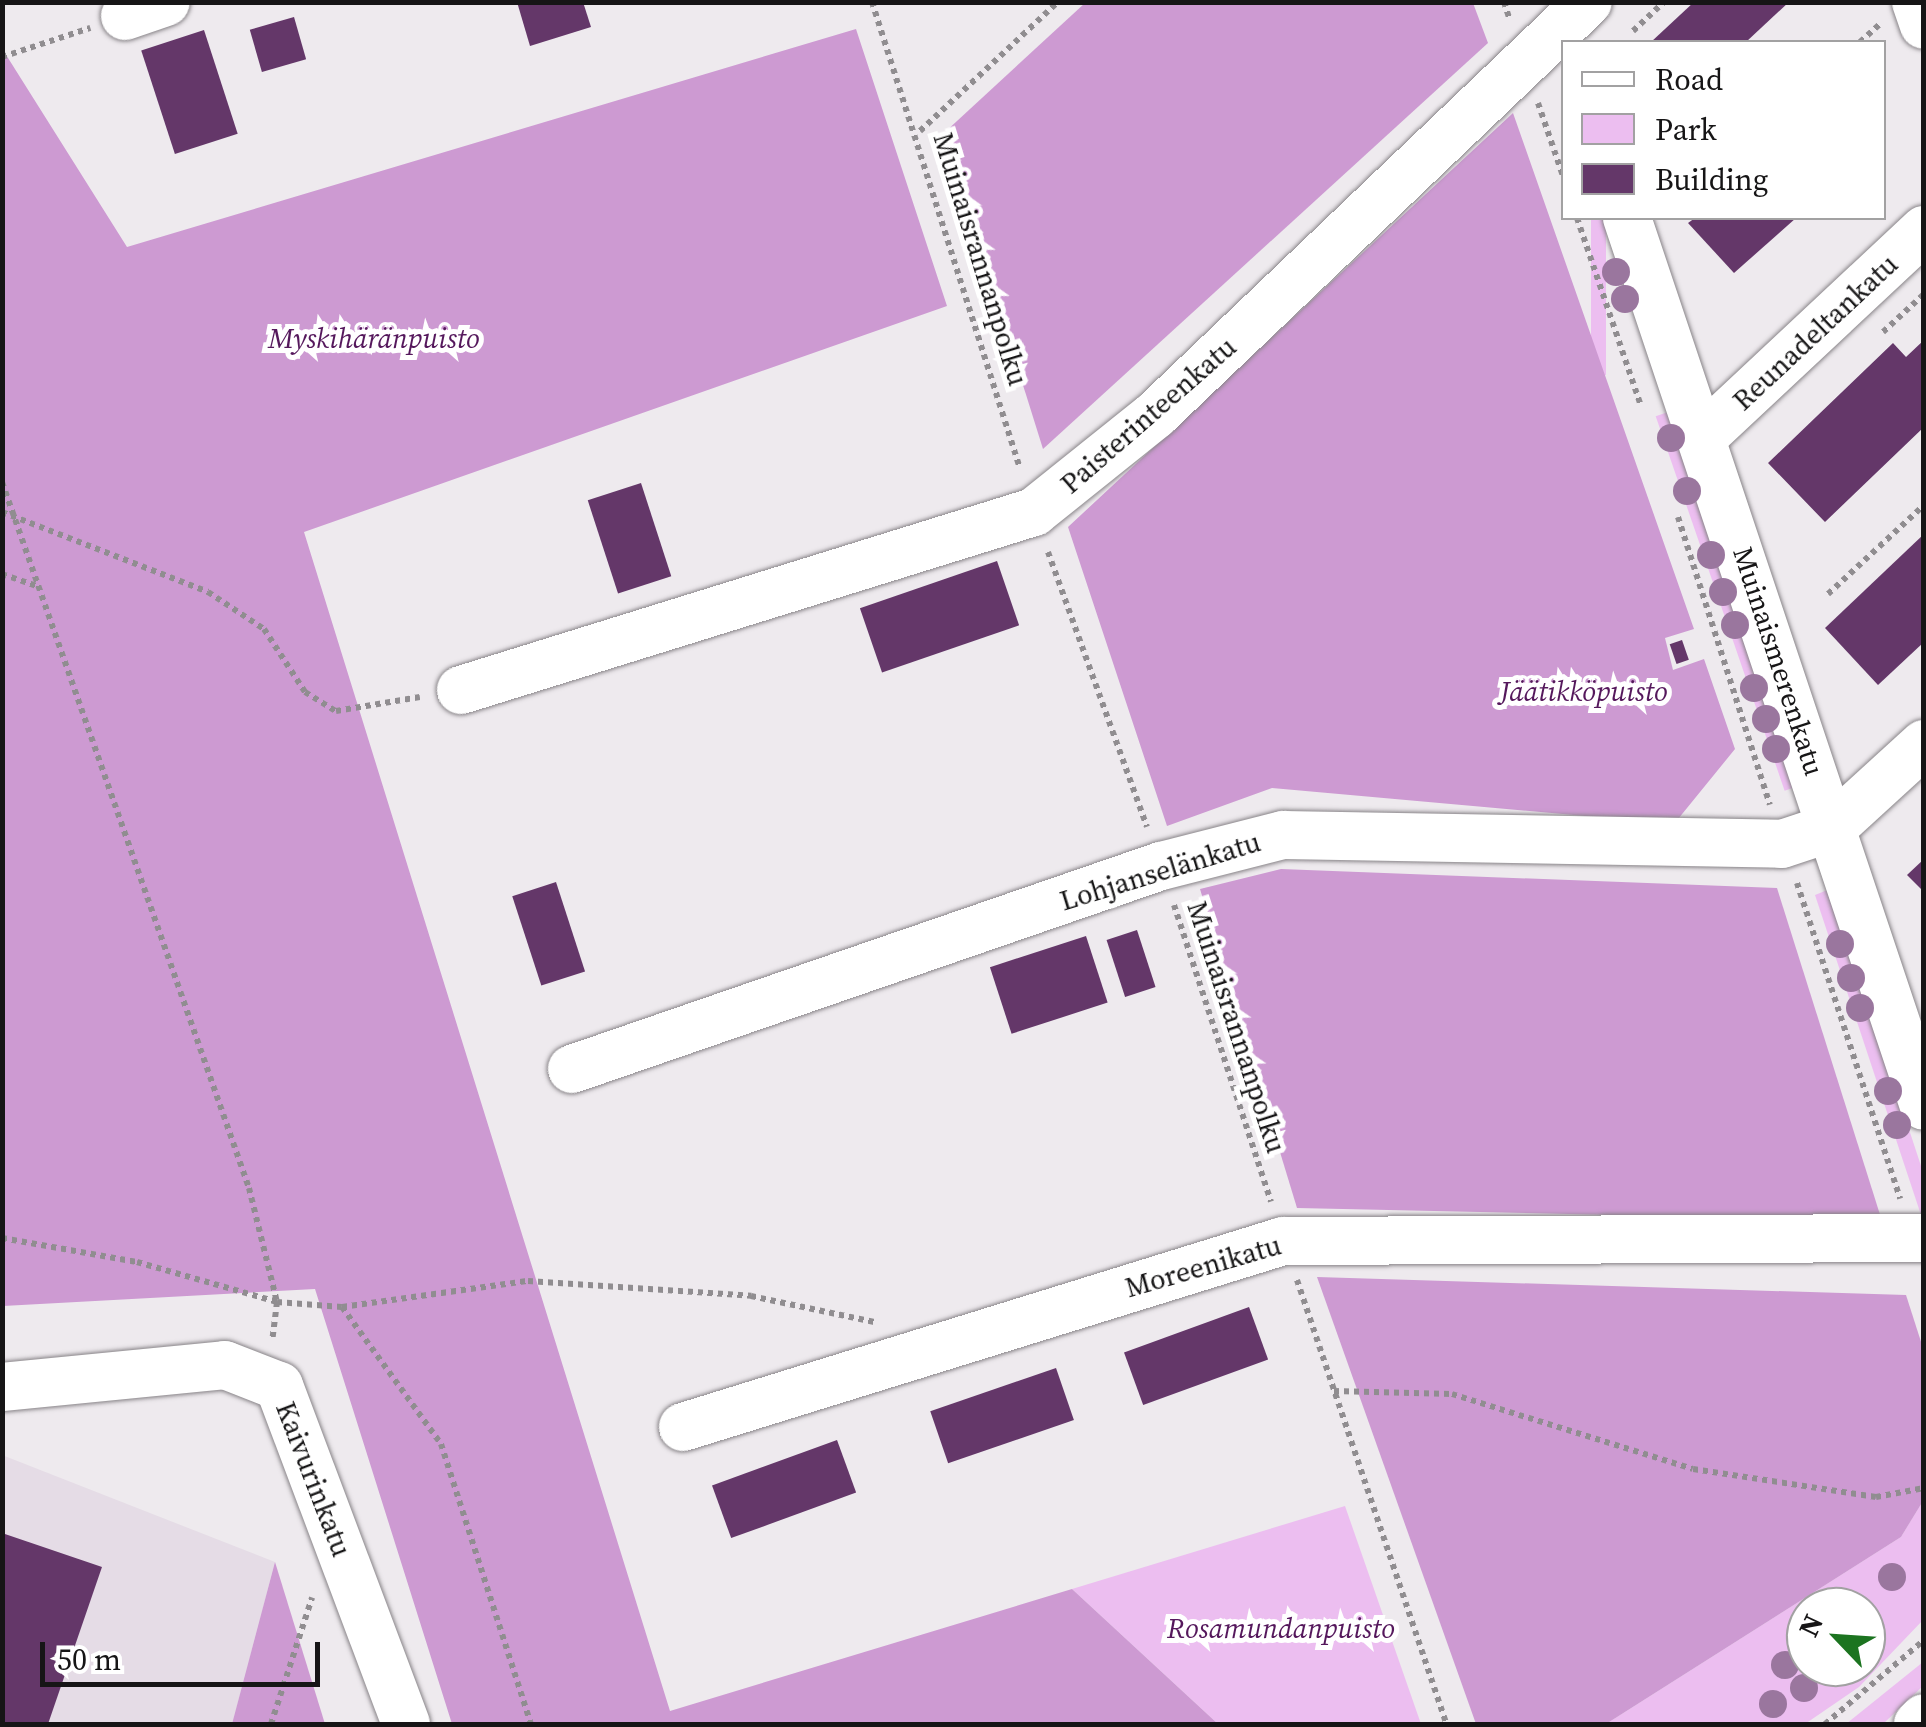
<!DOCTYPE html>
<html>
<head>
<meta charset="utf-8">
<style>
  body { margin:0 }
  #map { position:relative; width:1926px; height:1727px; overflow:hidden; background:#eeeaee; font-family:"Source Serif 4",serif }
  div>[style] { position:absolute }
  .built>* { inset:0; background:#e5dce6 }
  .green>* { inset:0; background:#ecbef0; transform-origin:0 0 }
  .forest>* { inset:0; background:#cd9ad2 }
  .building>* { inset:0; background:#643769; transform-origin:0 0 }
  .path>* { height:6px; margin-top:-3px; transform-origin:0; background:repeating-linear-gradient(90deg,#908d90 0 5px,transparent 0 10px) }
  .roads { filter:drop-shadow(0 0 2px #888488) drop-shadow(0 0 2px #888488) }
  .minor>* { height:48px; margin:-24px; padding:0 24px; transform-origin:24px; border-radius:24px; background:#fff }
  .trees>* { width:28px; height:28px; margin:-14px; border-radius:50%; background:#9a769e }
  span { translate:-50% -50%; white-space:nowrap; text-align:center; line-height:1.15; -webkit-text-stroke:10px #fff; paint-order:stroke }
  .street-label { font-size:28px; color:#161516 }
  .park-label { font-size:28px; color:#55185c; font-style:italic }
  .frame { position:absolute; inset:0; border:5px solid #161516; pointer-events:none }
  .legend { position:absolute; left:1561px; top:40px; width:325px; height:180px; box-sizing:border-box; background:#fff; border:2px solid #a2a1a2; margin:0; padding:12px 18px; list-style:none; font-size:30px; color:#161516 }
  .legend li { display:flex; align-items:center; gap:20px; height:50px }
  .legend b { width:50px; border:2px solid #a2a1a2 }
  .north { position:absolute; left:1786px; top:1587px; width:100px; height:100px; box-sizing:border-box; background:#fff; border:2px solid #a2a1a2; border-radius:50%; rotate:295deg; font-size:28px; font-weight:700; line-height:40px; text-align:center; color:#161516 }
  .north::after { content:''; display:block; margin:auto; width:35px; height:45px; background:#1c7420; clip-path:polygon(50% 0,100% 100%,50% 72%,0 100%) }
  .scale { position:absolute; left:40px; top:1642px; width:280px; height:45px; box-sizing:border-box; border:5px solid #161516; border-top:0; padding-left:12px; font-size:30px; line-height:35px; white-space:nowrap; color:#161516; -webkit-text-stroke:8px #fff; paint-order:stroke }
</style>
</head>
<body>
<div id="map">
  <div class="built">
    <div style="clip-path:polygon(2px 1455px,275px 1562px,232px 1724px,3px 1724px)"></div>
  </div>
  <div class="green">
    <div style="left:1591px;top:218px;width:15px;height:157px"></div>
    <div style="left:1668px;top:412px;width:396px;height:13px;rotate:71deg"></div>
    <div style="clip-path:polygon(1830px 889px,1923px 1172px,1923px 1221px,1815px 895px)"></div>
    <div style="clip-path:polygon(evenodd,1923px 1501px,1923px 1620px,1859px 1687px,1805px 1724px,1606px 1724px,1901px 1537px,1923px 1501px,1806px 1607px,1866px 1607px,1866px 1667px,1806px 1667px,1806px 1607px)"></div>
    <div style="clip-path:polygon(1345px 1506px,1421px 1724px,1218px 1724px,1072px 1589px)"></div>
    <div style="clip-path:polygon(1923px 1662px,1923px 1686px,1883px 1724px,1846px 1724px)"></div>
  </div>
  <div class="forest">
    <div style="clip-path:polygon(1085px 3px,1473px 3px,1488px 43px,1043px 449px,944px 133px)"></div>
    <div style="clip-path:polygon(856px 29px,947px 306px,304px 532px,670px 1711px,1072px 1589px,1218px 1724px,452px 1724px,315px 1289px,3px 1306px,3px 50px,127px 247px)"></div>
    <div style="clip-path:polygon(1513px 113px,1694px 629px,1665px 638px,1673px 670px,1704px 659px,1735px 749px,1674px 824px,1272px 788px,1167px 826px,1068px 527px)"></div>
    <div style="clip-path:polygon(1281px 869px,1777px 888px,1882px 1221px,1297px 1208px,1200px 889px)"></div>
    <div style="clip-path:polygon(1317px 1277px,1906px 1295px,1923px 1348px,1923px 1501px,1901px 1537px,1606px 1724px,1476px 1724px)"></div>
    <div style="clip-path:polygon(275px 1562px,325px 1724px,232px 1724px)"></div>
  </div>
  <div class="building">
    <div style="clip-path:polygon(517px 2px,583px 2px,591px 27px,530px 46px)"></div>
    <div style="clip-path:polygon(1694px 2px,1789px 2px,1746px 42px,1651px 42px)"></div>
    <div style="left:294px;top:17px;width:44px;height:46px;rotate:74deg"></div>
    <div style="left:204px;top:30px;width:109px;height:66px;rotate:72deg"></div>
    <div style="clip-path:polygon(1695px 218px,1796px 218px,1734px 273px,1688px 223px)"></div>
    <div style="clip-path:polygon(1924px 340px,1924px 427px,1825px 522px,1768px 463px,1893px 343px,1906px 357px)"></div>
    <div style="left:641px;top:483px;width:98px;height:56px;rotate:72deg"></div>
    <div style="clip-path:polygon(1924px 534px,1924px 642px,1878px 685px,1825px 628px)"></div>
    <div style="left:997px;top:561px;width:68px;height:145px;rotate:71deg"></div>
    <div style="left:1682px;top:640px;width:21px;height:13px;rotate:71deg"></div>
    <div style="clip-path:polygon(1924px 859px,1924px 892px,1907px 875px)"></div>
    <div style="left:556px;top:882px;width:94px;height:46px;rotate:72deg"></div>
    <div style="left:1137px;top:930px;width:60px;height:32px;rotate:72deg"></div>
    <div style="left:1086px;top:936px;width:70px;height:101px;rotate:72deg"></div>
    <div style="left:1249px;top:1307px;width:56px;height:133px;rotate:70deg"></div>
    <div style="left:1056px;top:1368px;width:55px;height:133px;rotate:71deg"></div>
    <div style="left:837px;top:1440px;width:56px;height:133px;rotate:70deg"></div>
    <div style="clip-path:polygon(2px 1533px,102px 1567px,48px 1724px,2px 1724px)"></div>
  </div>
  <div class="path">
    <div style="left:872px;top:2px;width:489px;rotate:72.4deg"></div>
    <div style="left:1504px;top:2px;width:19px;rotate:72deg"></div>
    <div style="left:1633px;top:31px;width:42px;rotate:-43.1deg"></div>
    <div style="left:1860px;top:42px;width:28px;rotate:-42deg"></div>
    <div style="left:2px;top:57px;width:93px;rotate:-18.2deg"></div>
    <div style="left:1538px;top:103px;width:80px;rotate:71.1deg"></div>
    <div style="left:920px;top:131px;width:189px;rotate:-43.1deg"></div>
    <div style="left:1577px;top:218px;width:199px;rotate:71.2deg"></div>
    <div style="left:1883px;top:332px;width:56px;rotate:-42.8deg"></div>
    <div style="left:2px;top:482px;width:748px;rotate:70.72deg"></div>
    <div style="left:249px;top:1188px;width:117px;rotate:76.2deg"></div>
    <div style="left:277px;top:1302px;width:38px;rotate:97deg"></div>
    <div style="left:2px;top:512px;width:221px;rotate:21.2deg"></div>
    <div style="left:208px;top:592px;width:67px;rotate:33.5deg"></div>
    <div style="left:264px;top:629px;width:75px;rotate:56.9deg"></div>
    <div style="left:305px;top:692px;width:36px;rotate:32deg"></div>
    <div style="left:336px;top:711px;width:85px;rotate:-9.5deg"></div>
    <div style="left:1678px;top:517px;width:302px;rotate:72.3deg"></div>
    <div style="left:1048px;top:552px;width:292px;rotate:70.2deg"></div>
    <div style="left:2px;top:574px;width:37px;rotate:19deg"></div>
    <div style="left:1828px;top:594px;width:131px;rotate:-42.8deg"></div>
    <div style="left:1797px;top:883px;width:332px;rotate:71.9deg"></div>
    <div style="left:1174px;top:905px;width:312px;rotate:71.9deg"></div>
    <div style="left:2px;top:1238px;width:137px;rotate:10.1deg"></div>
    <div style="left:137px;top:1262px;width:146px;rotate:15.9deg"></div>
    <div style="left:277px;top:1302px;width:65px;rotate:4.4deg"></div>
    <div style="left:342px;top:1307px;width:169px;rotate:54.1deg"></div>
    <div style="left:441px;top:1444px;width:294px;rotate:72.2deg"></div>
    <div style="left:1297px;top:1280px;width:468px;rotate:71.4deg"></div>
    <div style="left:342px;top:1307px;width:188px;rotate:-8deg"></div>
    <div style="left:528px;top:1281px;width:224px;rotate:3.8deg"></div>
    <div style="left:751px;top:1296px;width:126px;rotate:11.9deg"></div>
    <div style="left:1334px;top:1391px;width:118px;rotate:1.5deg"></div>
    <div style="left:1452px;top:1394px;width:252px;rotate:17.3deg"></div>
    <div style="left:1693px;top:1469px;width:185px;rotate:8.7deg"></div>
    <div style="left:1876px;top:1497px;width:49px;rotate:-10.6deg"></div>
    <div style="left:271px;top:1724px;width:133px;rotate:-72deg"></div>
    <div style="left:1825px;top:1724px;width:130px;rotate:-40.3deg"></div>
  </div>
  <div class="roads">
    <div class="minor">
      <div style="left:1916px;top:2px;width:24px;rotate:71deg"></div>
      <div style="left:125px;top:16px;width:43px;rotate:-18.9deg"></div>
      <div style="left:1627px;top:218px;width:936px;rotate:71.51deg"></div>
      <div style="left:1706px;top:434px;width:299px;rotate:-43.1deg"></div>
      <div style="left:461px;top:690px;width:600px;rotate:-17.26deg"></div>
      <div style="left:1034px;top:512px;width:155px;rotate:-38.7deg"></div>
      <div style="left:1155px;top:415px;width:598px;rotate:-43.65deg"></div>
      <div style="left:572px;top:1069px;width:623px;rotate:-19.02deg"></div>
      <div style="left:1161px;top:866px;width:126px;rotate:-14.3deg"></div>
      <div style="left:1283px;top:835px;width:499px;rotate:1deg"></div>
      <div style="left:1782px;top:844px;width:54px;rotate:-18.4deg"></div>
      <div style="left:1833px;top:827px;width:123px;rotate:-42.4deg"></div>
      <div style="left:2px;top:1387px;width:224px;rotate:-5.6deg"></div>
      <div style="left:225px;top:1365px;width:58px;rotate:21.3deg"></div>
      <div style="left:279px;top:1386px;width:361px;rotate:69.4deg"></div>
      <div style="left:683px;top:1427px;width:628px;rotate:-17.22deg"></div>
      <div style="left:1283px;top:1241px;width:641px;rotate:-0.27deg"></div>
      <div style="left:1918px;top:1724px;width:8px;rotate:-45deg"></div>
    </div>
  </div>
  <div class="trees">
    <div style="left:1616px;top:272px"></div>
    <div style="left:1625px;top:299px"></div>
    <div style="left:1671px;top:438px"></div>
    <div style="left:1687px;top:491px"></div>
    <div style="left:1711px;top:555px"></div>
    <div style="left:1723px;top:592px"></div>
    <div style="left:1735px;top:625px"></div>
    <div style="left:1754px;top:688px"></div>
    <div style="left:1766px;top:719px"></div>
    <div style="left:1776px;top:749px"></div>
    <div style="left:1840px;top:944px"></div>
    <div style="left:1851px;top:978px"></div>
    <div style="left:1860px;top:1008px"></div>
    <div style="left:1888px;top:1091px"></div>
    <div style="left:1897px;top:1125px"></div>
    <div style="left:1892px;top:1577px"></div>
    <div style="left:1785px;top:1665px"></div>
    <div style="left:1804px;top:1688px"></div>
    <div style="left:1773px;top:1704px"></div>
  </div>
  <div class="street-label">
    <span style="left:981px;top:259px;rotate:73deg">Muinaisrannanpolku</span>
    <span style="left:1815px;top:332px;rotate:-43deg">Reunadeltankatu</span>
    <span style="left:1148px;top:415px;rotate:-41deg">Paisterinteenkatu</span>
    <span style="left:1779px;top:661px;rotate:72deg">Muinaismerenkatu</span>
    <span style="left:1160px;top:871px;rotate:-17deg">Lohjanselänkatu</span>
    <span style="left:1237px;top:1027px;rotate:72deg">Muinaisrannanpolku</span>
    <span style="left:1203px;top:1266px;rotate:-16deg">Moreenikatu</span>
    <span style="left:314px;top:1479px;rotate:69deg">Kaivurinkatu</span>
  </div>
  <div class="park-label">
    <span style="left:374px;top:338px">Myskihäränpuisto</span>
    <span style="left:1584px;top:691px">Jäätikköpuisto</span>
    <span style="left:1281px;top:1628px">Rosamundanpuisto</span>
  </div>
  <div class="frame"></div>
  <ul class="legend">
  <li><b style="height:12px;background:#fff"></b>Road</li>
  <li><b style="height:28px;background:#ecbef0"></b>Park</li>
  <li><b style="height:28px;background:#643769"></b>Building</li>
  </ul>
  <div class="north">N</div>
  <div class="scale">50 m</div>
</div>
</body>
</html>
